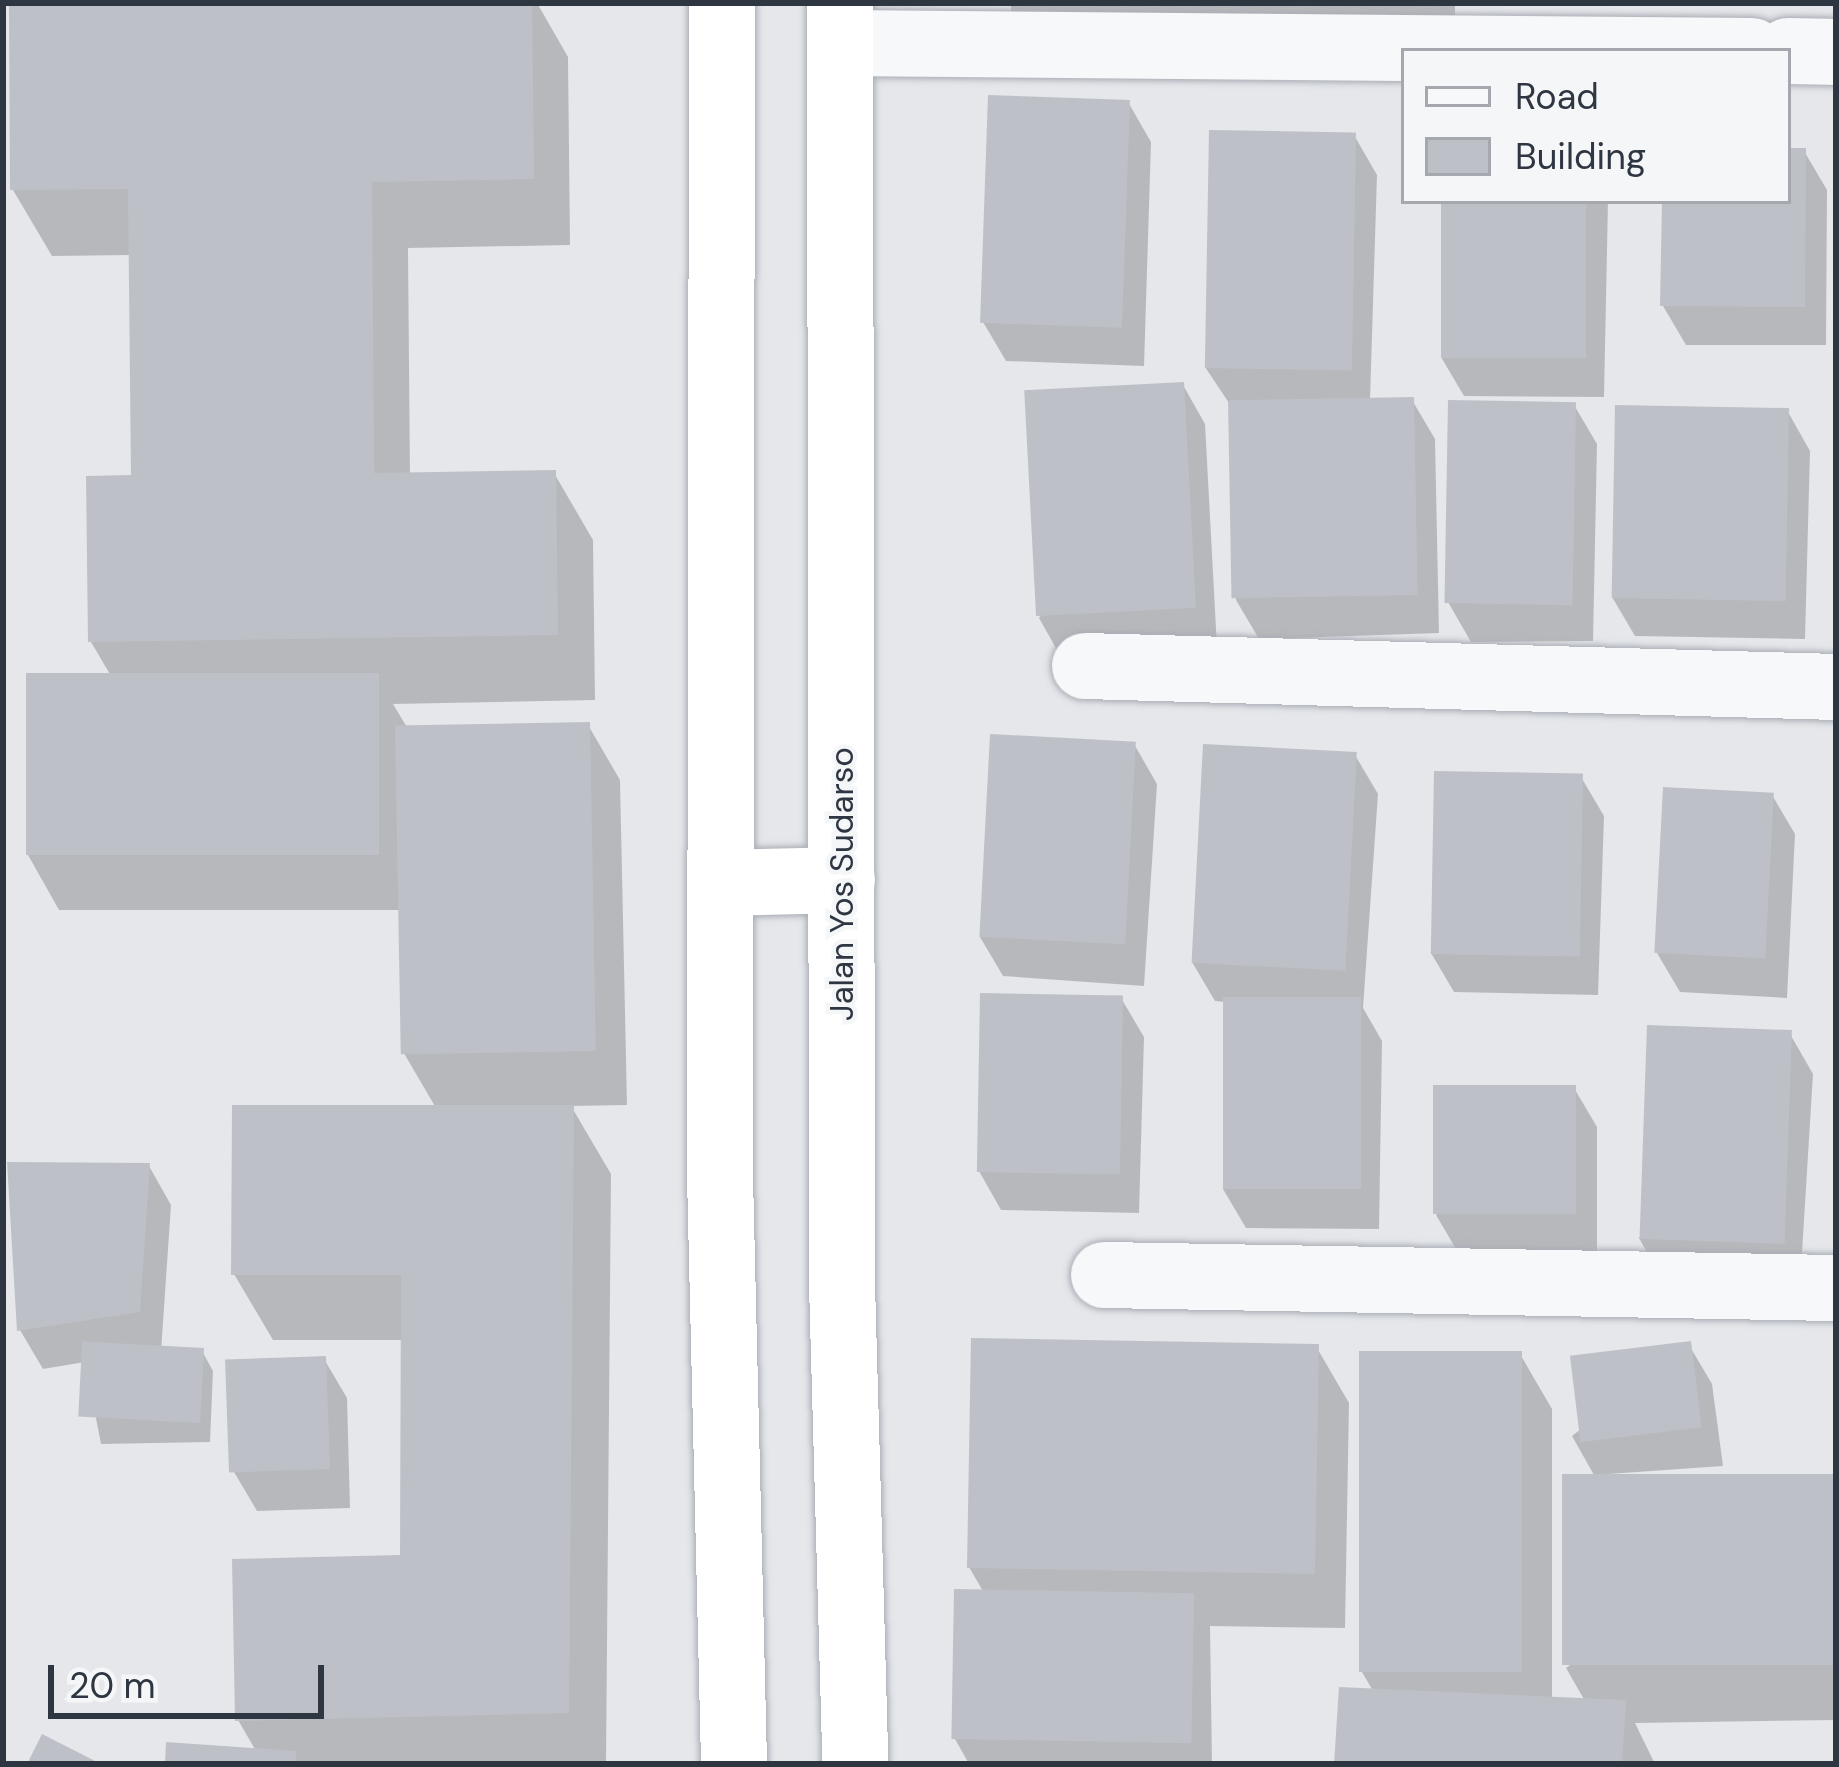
<!DOCTYPE html>
<html>
<head>
<meta charset="utf-8">
<style>
  body { margin:0 }
  #map { position:relative; width:1839px; height:1767px; overflow:hidden; background:#e5e7eb; font-family:"DM Sans",sans-serif }
  div>[style] { position:absolute }
  .shadow>* { inset:0; background:#0003; transform-origin:0 0 }
  .building>* { inset:0; background:#bdc1c7; transform-origin:0 0 }
  .roads { filter:drop-shadow(0 0 3px #aaaeb5) drop-shadow(0 0 3px #aaaeb5) }
  .street>* { height:66px; margin:-33px; padding:0 33px; transform-origin:33px; border-radius:33px; background:#f7f8fa }
  .highway>* { height:66px; margin:-33px; padding:0 33px; transform-origin:33px; border-radius:33px; background:#fff }
  span { translate:-50% -50%; white-space:nowrap; text-align:center; line-height:1.15; -webkit-text-stroke:9px #f5f6f8; paint-order:stroke }
  .street-label { font-size:33px; color:#2e3642 }
  .frame { position:absolute; inset:0; border:6px solid #2e3642; pointer-events:none }
  .legend { position:absolute; left:1401px; top:48px; width:390px; height:156px; box-sizing:border-box; background:#f5f6f8; border:3px solid #a5a9af; margin:0; padding:15px 21px; list-style:none; font-size:36px; color:#2e3642 }
  .legend li { display:flex; align-items:center; gap:24px; height:60px }
  .legend b { width:60px; border:3px solid #a5a9af }
  .scale { position:absolute; left:48px; top:1665px; width:276px; height:54px; box-sizing:border-box; border:6px solid #2e3642; border-top:0; padding-left:15px; font-size:36px; line-height:42px; white-space:nowrap; color:#2e3642; -webkit-text-stroke:9px #f5f6f8; paint-order:stroke }
</style>
</head>
<body>
<div id="map">
  <div class="shadow">
    <div style="clip-path:polygon(12px 3px,537px 3px,568px 57px,570px 245px,408px 248px,410px 476px,554px 473px,593px 540px,595px 700px,393px 704px,408px 729px,588px 725px,620px 780px,627px 1105px,571px 1106px,611px 1174px,606px 1764px,168px 1764px,256px 1751px,238px 1720px,403px 1557px,404px 1340px,273px 1340px,234px 1274px,436px 1108px,405px 1055px,402px 910px,59px 910px,28px 855px,111px 676px,91px 642px,134px 478px,132px 255px,52px 256px,13px 190px)"></div>
    <div style="left:1011px;top:3px;width:444px;height:59px"></div>
    <div style="clip-path:polygon(1128px 102px,1151px 142px,1144px 366px,1006px 361px,983px 322px)"></div>
    <div style="clip-path:polygon(1354px 135px,1377px 175px,1370px 401px,1412px 400px,1435px 439px,1439px 633px,1259px 639px,1236px 600px,1231px 406px,1205px 367px)"></div>
    <div style="clip-path:polygon(1788px 151px,1804px 151px,1827px 190px,1826px 345px,1686px 345px,1663px 306px,1665px 201px,1788px 201px)"></div>
    <div style="clip-path:polygon(1444px 201px,1608px 201px,1604px 397px,1464px 396px,1441px 357px)"></div>
    <div style="clip-path:polygon(1183px 385px,1205px 424px,1217px 647px,1061px 657px,1039px 618px)"></div>
    <div style="clip-path:polygon(1574px 405px,1597px 444px,1593px 641px,1471px 642px,1448px 602px)"></div>
    <div style="clip-path:polygon(1788px 412px,1810px 451px,1805px 639px,1635px 636px,1612px 597px)"></div>
    <div style="clip-path:polygon(1134px 744px,1157px 784px,1144px 986px,1003px 976px,980px 937px)"></div>
    <div style="clip-path:polygon(1355px 755px,1378px 794px,1363px 1008px,1382px 1041px,1379px 1229px,1246px 1228px,1223px 1189px,1226px 1002px,1215px 1001px,1192px 962px)"></div>
    <div style="clip-path:polygon(1581px 777px,1604px 816px,1598px 995px,1454px 992px,1431px 953px)"></div>
    <div style="clip-path:polygon(1772px 795px,1795px 834px,1787px 998px,1680px 992px,1657px 953px)"></div>
    <div style="clip-path:polygon(1121px 998px,1144px 1037px,1139px 1213px,1001px 1210px,979px 1171px)"></div>
    <div style="clip-path:polygon(1790px 1034px,1813px 1074px,1800px 1285px,1661px 1278px,1639px 1238px)"></div>
    <div style="clip-path:polygon(1574px 1088px,1597px 1127px,1597px 1252px,1459px 1254px,1436px 1215px)"></div>
    <div style="clip-path:polygon(149px 1166px,171px 1205px,161px 1352px,202px 1351px,213px 1371px,210px 1442px,101px 1444px,85px 1362px,43px 1369px,20px 1330px)"></div>
    <div style="clip-path:polygon(1689px 1345px,1712px 1384px,1723px 1466px,1594px 1475px,1572px 1436px)"></div>
    <div style="clip-path:polygon(1317px 1348px,1349px 1403px,1345px 1628px,1210px 1626px,1212px 1764px,969px 1764px,955px 1739px,984px 1593px,969px 1567px)"></div>
    <div style="clip-path:polygon(1520px 1354px,1552px 1409px,1552px 1700px,1585px 1701px,1566px 1668px,1836px 1477px,1836px 1720px,1635px 1723px,1655px 1764px,1337px 1764px,1373px 1691px,1362px 1672px)"></div>
    <div style="clip-path:polygon(324px 1359px,347px 1398px,350px 1508px,257px 1511px,234px 1472px)"></div>
  </div>
  <div class="building">
    <div style="clip-path:polygon(9px 3px,532px 3px,534px 179px,372px 182px,374px 473px,556px 470px,558px 635px,88px 642px,86px 476px,131px 475px,128px 189px,10px 190px)"></div>
    <div style="left:988px;top:95px;width:142px;height:228px;rotate:2deg"></div>
    <div style="left:1209px;top:130px;width:147px;height:238px;rotate:1deg"></div>
    <div style="clip-path:polygon(1788px 148px,1806px 148px,1805px 307px,1660px 306px,1662px 201px,1788px 201px)"></div>
    <div style="left:1441px;top:201px;width:145px;height:157px"></div>
    <div style="left:1184px;top:382px;width:226px;height:160px;rotate:87deg"></div>
    <div style="left:1414px;top:397px;width:198px;height:186px;rotate:89deg"></div>
    <div style="left:1448px;top:400px;width:128px;height:203px;rotate:1deg"></div>
    <div style="left:1615px;top:405px;width:174px;height:193px;rotate:1deg"></div>
    <div style="left:26px;top:673px;width:353px;height:182px"></div>
    <div style="left:590px;top:722px;width:329px;height:195px;rotate:89deg"></div>
    <div style="left:990px;top:734px;width:146px;height:203px;rotate:3deg"></div>
    <div style="left:1203px;top:744px;width:154px;height:219px;rotate:3deg"></div>
    <div style="left:1434px;top:771px;width:149px;height:183px;rotate:1deg"></div>
    <div style="left:1663px;top:787px;width:111px;height:166px;rotate:3deg"></div>
    <div style="left:980px;top:993px;width:143px;height:179px;rotate:1deg"></div>
    <div style="left:1223px;top:997px;width:138px;height:192px"></div>
    <div style="left:1647px;top:1025px;width:145px;height:214px;rotate:2deg"></div>
    <div style="left:1576px;top:1085px;width:129px;height:143px;rotate:90deg"></div>
    <div style="clip-path:polygon(232px 1105px,574px 1105px,569px 1713px,235px 1721px,232px 1559px,400px 1555px,401px 1275px,231px 1275px)"></div>
    <div style="clip-path:polygon(7px 1162px,150px 1163px,140px 1312px,17px 1331px)"></div>
    <div style="left:971px;top:1338px;width:348px;height:230px;rotate:1deg"></div>
    <div style="left:1691px;top:1341px;width:87px;height:122px;rotate:83deg"></div>
    <div style="left:204px;top:1348px;width:75px;height:122px;rotate:93deg"></div>
    <div style="left:1359px;top:1351px;width:163px;height:321px"></div>
    <div style="left:326px;top:1356px;width:113px;height:101px;rotate:88deg"></div>
    <div style="left:1836px;top:1474px;width:191px;height:274px;rotate:90deg"></div>
    <div style="left:954px;top:1589px;width:240px;height:150px;rotate:1deg"></div>
    <div style="clip-path:polygon(1339px 1687px,1626px 1700px,1622px 1764px,1334px 1764px)"></div>
    <div style="clip-path:polygon(42px 1734px,101px 1764px,27px 1764px)"></div>
    <div style="clip-path:polygon(166px 1742px,296px 1751px,296px 1764px,165px 1764px)"></div>
  </div>
  <div class="roads">
    <div class="street">
      <div style="left:841px;top:43px;width:911px;rotate:0.5deg"></div>
      <div style="left:1788px;top:51px;width:48px;rotate:1.2deg"></div>
      <div style="left:1085px;top:666px;width:751px;rotate:1.6deg"></div>
      <div style="left:1104px;top:1275px;width:732px;rotate:1.02deg"></div>
    </div>
    <div class="highway">
      <div style="left:722px;top:3px;width:1174px;rotate:90.1deg"></div>
      <div style="left:720px;top:1177px;width:587px;rotate:88.63deg"></div>
      <div style="left:840px;top:3px;width:1281px;rotate:89.91deg"></div>
      <div style="left:842px;top:1284px;width:480px;rotate:88.4deg"></div>
      <div style="left:721px;top:883px;width:121px;rotate:-1.4deg"></div>
    </div>
  </div>
  <div class="street-label">
    <span style="left:842px;top:884px;rotate:-90deg">Jalan Yos Sudarso</span>
  </div>
  <div class="frame"></div>
  <ul class="legend">
  <li><b style="height:15px;background:#f7f8fa"></b>Road</li>
  <li><b style="height:33px;background:#bdc1c7"></b>Building</li>
  </ul>
  <div class="scale">20 m</div>
</div>
</body>
</html>
